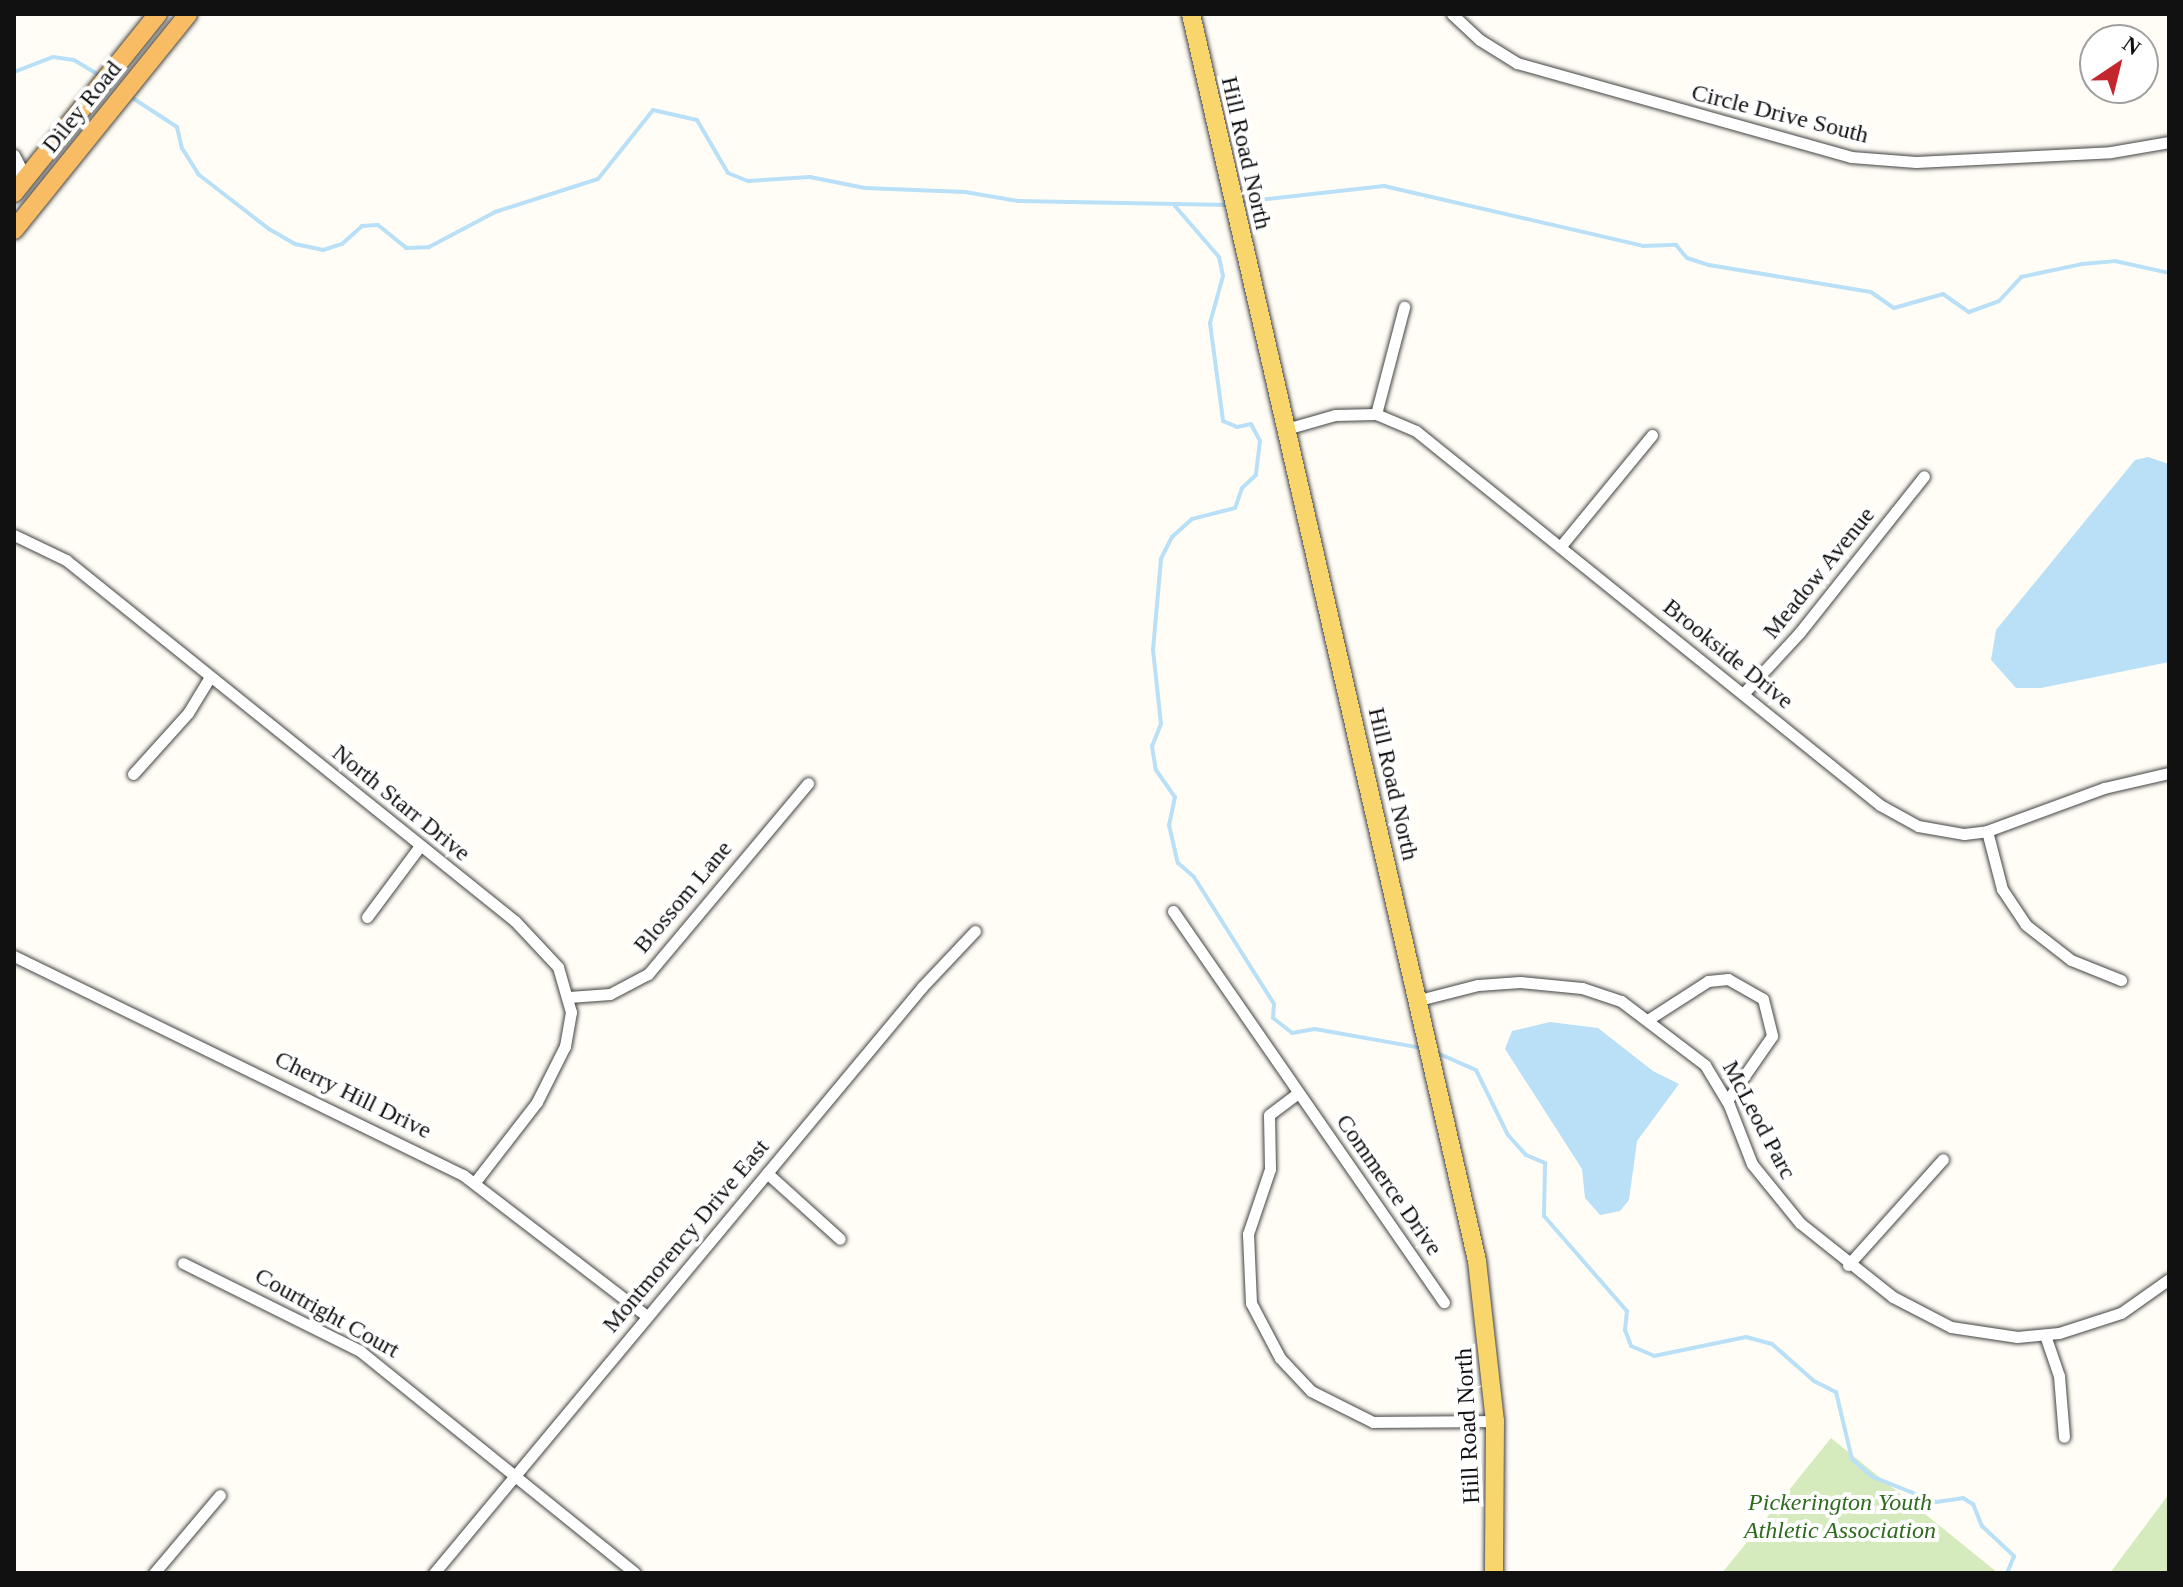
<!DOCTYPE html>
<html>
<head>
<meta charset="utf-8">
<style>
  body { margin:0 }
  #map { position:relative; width:2183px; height:1587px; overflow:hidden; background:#fffdf5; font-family:"Times New Roman",serif }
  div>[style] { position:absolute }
  .green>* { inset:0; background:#d5ebbd }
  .water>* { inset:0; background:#b9e0f7 }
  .stream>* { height:4px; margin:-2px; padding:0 2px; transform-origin:2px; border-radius:2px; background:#b9e0f7 }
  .roads { filter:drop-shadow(0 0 2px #444) drop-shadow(0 0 2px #444) }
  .minor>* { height:11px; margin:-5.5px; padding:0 5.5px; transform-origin:5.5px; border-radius:5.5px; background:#fff }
  .primary>* { height:18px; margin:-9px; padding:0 9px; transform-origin:9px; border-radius:9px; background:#f9d66b }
  .trunk>* { height:18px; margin:-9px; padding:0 9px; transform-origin:9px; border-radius:9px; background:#f7bc64 }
  span { translate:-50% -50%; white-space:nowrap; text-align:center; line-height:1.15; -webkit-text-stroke:8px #fff; paint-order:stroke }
  .street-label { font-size:24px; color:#111 }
  .park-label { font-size:24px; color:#2f6b1f; font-style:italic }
  .frame { position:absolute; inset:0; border:16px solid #111; pointer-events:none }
  .north { position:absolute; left:2079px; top:24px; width:80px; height:80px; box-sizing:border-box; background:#fff; border:2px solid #a0a0a0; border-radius:50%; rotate:35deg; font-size:22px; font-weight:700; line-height:32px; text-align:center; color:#111 }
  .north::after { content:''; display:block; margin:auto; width:28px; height:36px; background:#c4262e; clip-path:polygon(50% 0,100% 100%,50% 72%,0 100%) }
</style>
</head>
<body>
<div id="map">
  <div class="green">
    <div style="clip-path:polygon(1831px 1438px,1998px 1573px,1722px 1573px)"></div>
    <div style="clip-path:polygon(2169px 1494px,2169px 1573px,2110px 1573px)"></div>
  </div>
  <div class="water">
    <div style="clip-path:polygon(2148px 457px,2169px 464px,2169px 662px,2041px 688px,2016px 688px,1991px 660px,1996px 630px,2135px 460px)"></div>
    <div style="clip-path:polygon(1550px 1022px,1598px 1028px,1653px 1071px,1679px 1084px,1637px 1141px,1629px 1200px,1620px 1211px,1600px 1215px,1585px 1198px,1582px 1169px,1505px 1049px,1512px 1031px)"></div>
  </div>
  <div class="stream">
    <div style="left:14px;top:72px;width:42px;rotate:-21deg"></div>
    <div style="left:53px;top:57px;width:21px;rotate:8deg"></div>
    <div style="left:74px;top:60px;width:31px;rotate:31deg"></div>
    <div style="left:131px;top:97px;width:55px;rotate:33.1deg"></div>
    <div style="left:177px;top:127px;width:22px;rotate:77deg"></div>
    <div style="left:182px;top:148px;width:31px;rotate:58deg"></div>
    <div style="left:198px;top:174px;width:90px;rotate:37.8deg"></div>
    <div style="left:269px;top:229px;width:30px;rotate:30deg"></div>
    <div style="left:295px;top:244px;width:29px;rotate:12deg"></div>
    <div style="left:323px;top:250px;width:20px;rotate:-18deg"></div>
    <div style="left:342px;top:244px;width:27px;rotate:-42deg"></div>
    <div style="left:362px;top:226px;width:16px;rotate:-4deg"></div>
    <div style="left:378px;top:225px;width:36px;rotate:39deg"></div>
    <div style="left:406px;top:248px;width:23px;rotate:-2deg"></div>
    <div style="left:429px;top:247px;width:75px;rotate:-27.9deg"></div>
    <div style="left:495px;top:212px;width:108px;rotate:-17.8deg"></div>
    <div style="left:598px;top:179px;width:88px;rotate:-51.4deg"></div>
    <div style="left:653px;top:110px;width:45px;rotate:12.8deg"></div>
    <div style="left:697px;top:120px;width:61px;rotate:59.7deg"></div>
    <div style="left:728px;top:173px;width:22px;rotate:22deg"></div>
    <div style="left:748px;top:181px;width:62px;rotate:-3.7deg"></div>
    <div style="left:810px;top:177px;width:56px;rotate:11.3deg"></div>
    <div style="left:865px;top:188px;width:100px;rotate:2.3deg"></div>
    <div style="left:965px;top:192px;width:54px;rotate:9.6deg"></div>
    <div style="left:1018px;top:201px;width:211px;rotate:1.1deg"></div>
    <div style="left:1241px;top:202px;width:144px;rotate:-6.4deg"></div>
    <div style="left:1384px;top:186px;width:266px;rotate:13deg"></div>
    <div style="left:1643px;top:246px;width:33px;rotate:-2deg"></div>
    <div style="left:1676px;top:245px;width:17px;rotate:50deg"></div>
    <div style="left:1687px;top:258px;width:23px;rotate:18deg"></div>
    <div style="left:1709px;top:265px;width:164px;rotate:9.5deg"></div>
    <div style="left:1871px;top:292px;width:28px;rotate:35deg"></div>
    <div style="left:1894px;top:308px;width:51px;rotate:-15.9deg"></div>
    <div style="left:1943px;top:294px;width:32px;rotate:35deg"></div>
    <div style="left:1969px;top:312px;width:32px;rotate:-20deg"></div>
    <div style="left:1999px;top:301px;width:33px;rotate:-47deg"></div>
    <div style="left:2021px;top:277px;width:62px;rotate:-12deg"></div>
    <div style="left:2082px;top:264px;width:33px;rotate:-5deg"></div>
    <div style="left:2115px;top:261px;width:55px;rotate:12.5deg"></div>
    <div style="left:1175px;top:206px;width:67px;rotate:49.2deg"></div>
    <div style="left:1219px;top:257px;width:19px;rotate:78deg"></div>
    <div style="left:1223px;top:276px;width:49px;rotate:105.5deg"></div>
    <div style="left:1210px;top:323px;width:99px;rotate:82.4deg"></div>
    <div style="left:1223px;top:421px;width:15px;rotate:23deg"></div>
    <div style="left:1237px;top:427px;width:14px;rotate:-12deg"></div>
    <div style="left:1251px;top:424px;width:19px;rotate:62deg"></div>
    <div style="left:1260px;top:441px;width:34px;rotate:97deg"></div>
    <div style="left:1256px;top:475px;width:19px;rotate:137deg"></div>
    <div style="left:1242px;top:488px;width:21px;rotate:109deg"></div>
    <div style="left:1235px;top:508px;width:44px;rotate:165.7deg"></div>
    <div style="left:1192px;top:519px;width:27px;rotate:138deg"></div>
    <div style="left:1172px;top:537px;width:25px;rotate:117deg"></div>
    <div style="left:1161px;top:559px;width:91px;rotate:95deg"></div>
    <div style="left:1153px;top:650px;width:74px;rotate:83.8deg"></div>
    <div style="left:1161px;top:724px;width:24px;rotate:112deg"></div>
    <div style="left:1152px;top:746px;width:24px;rotate:81deg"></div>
    <div style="left:1156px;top:770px;width:33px;rotate:55deg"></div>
    <div style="left:1175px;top:797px;width:29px;rotate:102deg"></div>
    <div style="left:1169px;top:825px;width:39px;rotate:77deg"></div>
    <div style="left:1178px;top:863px;width:21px;rotate:41deg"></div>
    <div style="left:1194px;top:877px;width:150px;rotate:57.8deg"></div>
    <div style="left:1274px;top:1004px;width:14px;rotate:94deg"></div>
    <div style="left:1273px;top:1018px;width:24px;rotate:38deg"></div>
    <div style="left:1292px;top:1033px;width:23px;rotate:-10deg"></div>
    <div style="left:1315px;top:1029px;width:109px;rotate:10.1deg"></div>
    <div style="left:1435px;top:1052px;width:45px;rotate:23.7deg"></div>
    <div style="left:1476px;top:1070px;width:72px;rotate:63.8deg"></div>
    <div style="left:1508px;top:1135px;width:27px;rotate:48deg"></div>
    <div style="left:1526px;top:1155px;width:21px;rotate:23deg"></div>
    <div style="left:1545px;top:1163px;width:53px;rotate:91.1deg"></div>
    <div style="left:1544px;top:1216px;width:126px;rotate:48.9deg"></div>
    <div style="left:1627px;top:1311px;width:19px;rotate:96deg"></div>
    <div style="left:1625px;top:1330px;width:17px;rotate:69deg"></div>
    <div style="left:1631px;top:1346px;width:25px;rotate:23deg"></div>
    <div style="left:1654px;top:1356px;width:94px;rotate:-11.7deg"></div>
    <div style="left:1746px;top:1337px;width:27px;rotate:15deg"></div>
    <div style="left:1772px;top:1344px;width:56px;rotate:41.4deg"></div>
    <div style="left:1814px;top:1381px;width:25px;rotate:27deg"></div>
    <div style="left:1836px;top:1392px;width:69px;rotate:76.6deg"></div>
    <div style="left:1852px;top:1459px;width:28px;rotate:41deg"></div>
    <div style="left:1873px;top:1477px;width:68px;rotate:21.6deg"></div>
    <div style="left:1936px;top:1502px;width:27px;rotate:-8deg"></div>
    <div style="left:1963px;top:1498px;width:12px;rotate:31deg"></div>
    <div style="left:1973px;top:1504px;width:24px;rotate:68deg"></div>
    <div style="left:1982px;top:1526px;width:44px;rotate:43.2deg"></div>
    <div style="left:2014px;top:1556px;width:18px;rotate:112deg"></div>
  </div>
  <div class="roads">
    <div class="minor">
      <div style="left:1452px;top:14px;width:38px;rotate:43deg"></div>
      <div style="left:1480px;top:40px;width:44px;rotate:31.9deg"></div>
      <div style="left:1517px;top:63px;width:347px;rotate:15.7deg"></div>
      <div style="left:1851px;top:157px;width:65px;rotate:4.4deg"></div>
      <div style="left:1916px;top:162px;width:195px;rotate:-2.9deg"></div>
      <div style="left:2111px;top:152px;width:59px;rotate:-9.8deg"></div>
      <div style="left:14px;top:155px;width:18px;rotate:63deg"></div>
      <div style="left:22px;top:171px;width:8px;rotate:180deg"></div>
      <div style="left:1376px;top:414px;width:111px;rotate:-75.3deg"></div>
      <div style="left:1286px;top:429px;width:51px;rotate:-15.9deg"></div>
      <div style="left:1335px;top:415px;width:41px;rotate:-1.4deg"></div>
      <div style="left:1376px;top:414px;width:43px;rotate:23deg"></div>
      <div style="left:1416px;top:431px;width:596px;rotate:38.87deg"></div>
      <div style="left:1880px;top:805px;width:43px;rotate:28.9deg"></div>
      <div style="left:1918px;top:826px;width:47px;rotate:9.9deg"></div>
      <div style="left:1964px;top:834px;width:23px;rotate:-7deg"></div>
      <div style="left:1987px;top:831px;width:125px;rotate:-20.2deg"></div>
      <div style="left:2104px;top:788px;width:67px;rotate:-13deg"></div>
      <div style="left:14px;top:535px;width:58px;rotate:25.7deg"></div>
      <div style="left:66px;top:560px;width:576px;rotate:38.8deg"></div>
      <div style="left:515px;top:921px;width:63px;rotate:46.9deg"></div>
      <div style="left:558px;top:967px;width:47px;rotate:73.9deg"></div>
      <div style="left:571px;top:1012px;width:35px;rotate:100deg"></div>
      <div style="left:565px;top:1046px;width:63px;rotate:116.6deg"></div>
      <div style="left:537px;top:1102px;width:101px;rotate:127.8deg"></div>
      <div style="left:1560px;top:547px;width:145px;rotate:-50.6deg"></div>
      <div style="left:1743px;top:694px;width:84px;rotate:-47.4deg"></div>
      <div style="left:1800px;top:632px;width:199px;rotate:-51.5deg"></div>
      <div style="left:133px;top:774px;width:82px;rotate:-48deg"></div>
      <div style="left:188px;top:713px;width:42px;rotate:-58.6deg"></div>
      <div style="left:1987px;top:831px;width:60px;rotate:75.5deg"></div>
      <div style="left:2002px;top:889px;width:43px;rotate:56.3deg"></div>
      <div style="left:2026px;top:925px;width:57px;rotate:37.9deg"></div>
      <div style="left:2071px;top:960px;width:54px;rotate:21.8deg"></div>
      <div style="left:1173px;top:911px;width:476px;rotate:55.3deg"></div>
      <div style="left:367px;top:917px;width:89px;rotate:-53.3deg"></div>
      <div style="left:14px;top:956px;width:500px;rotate:26deg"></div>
      <div style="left:463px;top:1175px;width:232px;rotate:37.5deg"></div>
      <div style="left:569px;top:997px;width:41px;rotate:-4.2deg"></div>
      <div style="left:610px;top:994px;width:43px;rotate:-27.8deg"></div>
      <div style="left:648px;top:974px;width:249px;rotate:-50deg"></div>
      <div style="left:1419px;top:1000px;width:61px;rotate:-14.3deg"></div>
      <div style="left:1478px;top:985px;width:42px;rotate:-4.1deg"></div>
      <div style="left:1520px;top:982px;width:62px;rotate:5.5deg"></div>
      <div style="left:1582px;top:988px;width:41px;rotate:18.4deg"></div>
      <div style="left:1621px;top:1001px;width:106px;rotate:37.3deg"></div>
      <div style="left:1705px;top:1065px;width:47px;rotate:59deg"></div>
      <div style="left:1729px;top:1105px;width:63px;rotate:68.7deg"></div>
      <div style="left:1752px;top:1164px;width:76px;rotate:50.9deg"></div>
      <div style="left:1800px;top:1223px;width:119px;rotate:38.5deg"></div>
      <div style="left:1893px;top:1297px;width:65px;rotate:27.3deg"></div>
      <div style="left:1951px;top:1327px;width:67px;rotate:8.6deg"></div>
      <div style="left:2017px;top:1337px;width:42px;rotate:-5.4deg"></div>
      <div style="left:2059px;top:1333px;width:65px;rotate:-17.9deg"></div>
      <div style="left:2121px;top:1313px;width:59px;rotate:-35.3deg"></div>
      <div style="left:1649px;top:1019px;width:70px;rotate:-32.8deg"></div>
      <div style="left:1708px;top:981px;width:20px;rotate:-6deg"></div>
      <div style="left:1728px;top:979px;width:40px;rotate:29.7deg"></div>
      <div style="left:1763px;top:999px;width:38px;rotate:76deg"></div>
      <div style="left:1772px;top:1036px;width:79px;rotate:124.7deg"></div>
      <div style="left:1298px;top:1093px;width:36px;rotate:143deg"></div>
      <div style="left:1269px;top:1115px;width:54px;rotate:88.9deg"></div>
      <div style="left:1270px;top:1169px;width:69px;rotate:108.7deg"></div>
      <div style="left:1248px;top:1234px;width:69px;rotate:87.5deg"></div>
      <div style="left:1251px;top:1303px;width:62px;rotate:62.2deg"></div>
      <div style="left:1280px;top:1358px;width:45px;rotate:46.8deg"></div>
      <div style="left:1311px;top:1391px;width:69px;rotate:26.6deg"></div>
      <div style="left:1373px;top:1422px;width:122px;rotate:-0.5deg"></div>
      <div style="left:767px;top:1173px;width:98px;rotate:42.1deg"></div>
      <div style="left:183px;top:1263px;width:198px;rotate:26.4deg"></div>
      <div style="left:360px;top:1351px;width:353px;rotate:38.9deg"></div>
      <div style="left:1848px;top:1265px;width:142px;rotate:-48.1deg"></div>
      <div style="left:2045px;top:1335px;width:43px;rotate:71.1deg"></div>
      <div style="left:2059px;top:1376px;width:61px;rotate:85.3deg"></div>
      <div style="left:154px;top:1573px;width:102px;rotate:-49.8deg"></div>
      <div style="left:434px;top:1573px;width:763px;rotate:-50.21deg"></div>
      <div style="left:922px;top:987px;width:77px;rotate:-46.6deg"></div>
    </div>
    <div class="primary">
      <div style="left:1191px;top:14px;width:1279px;rotate:77.08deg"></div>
      <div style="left:1477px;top:1261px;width:161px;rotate:83.6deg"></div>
      <div style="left:1495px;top:1421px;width:152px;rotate:90.4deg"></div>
    </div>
    <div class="trunk">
      <div style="left:14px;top:193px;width:230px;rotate:-51.2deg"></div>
      <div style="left:14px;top:230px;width:277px;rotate:-51.1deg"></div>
    </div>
  </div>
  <div class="street-label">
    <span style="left:82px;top:107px;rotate:-51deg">Diley Road</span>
    <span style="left:1780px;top:114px;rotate:14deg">Circle Drive South</span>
    <span style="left:1246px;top:153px;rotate:77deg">Hill Road North</span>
    <span style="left:1819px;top:573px;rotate:-51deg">Meadow Avenue</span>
    <span style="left:1728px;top:654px;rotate:39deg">Brookside Drive</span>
    <span style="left:1393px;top:784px;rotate:77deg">Hill Road North</span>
    <span style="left:401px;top:803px;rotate:39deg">North Starr Drive</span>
    <span style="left:683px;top:897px;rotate:-50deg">Blossom Lane</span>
    <span style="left:353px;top:1095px;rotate:26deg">Cherry Hill Drive</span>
    <span style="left:1759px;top:1120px;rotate:62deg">McLeod Parc</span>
    <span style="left:1389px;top:1185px;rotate:55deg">Commerce Drive</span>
    <span style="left:686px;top:1236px;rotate:-50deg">Montmorency Drive East</span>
    <span style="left:327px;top:1313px;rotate:29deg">Courtright Court</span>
    <span style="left:1468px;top:1426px;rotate:-93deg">Hill Road North</span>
  </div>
  <div class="park-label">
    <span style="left:1840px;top:1517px">Pickerington Youth<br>Athletic Association</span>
  </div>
  <div class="frame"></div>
  <div class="north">N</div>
</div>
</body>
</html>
